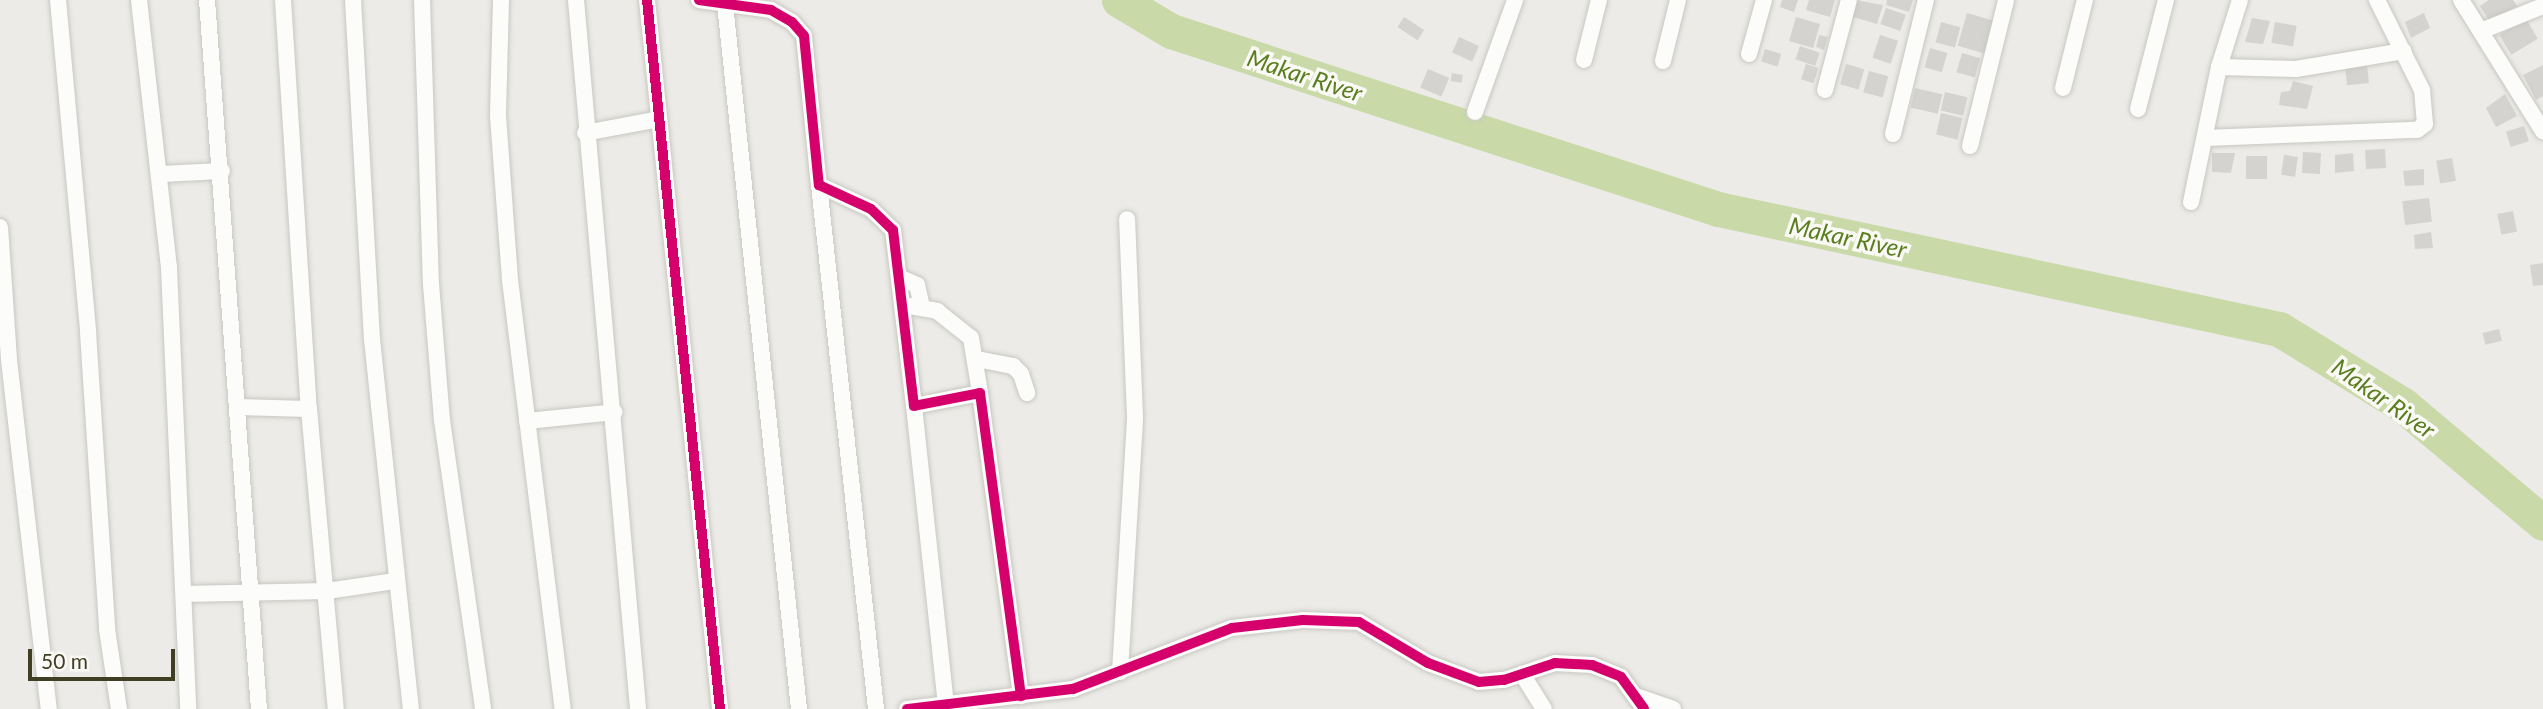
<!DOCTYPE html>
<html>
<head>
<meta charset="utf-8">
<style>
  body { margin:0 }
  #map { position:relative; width:2543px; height:709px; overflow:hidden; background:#ecebe7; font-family:Lato,sans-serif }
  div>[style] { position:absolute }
  .river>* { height:35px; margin:-17.5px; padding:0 17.5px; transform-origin:17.5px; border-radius:17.5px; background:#c9daa8 }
  .building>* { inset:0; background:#d4d3cf; transform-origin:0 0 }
  .roads { filter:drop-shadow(0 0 2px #c8c7c2) drop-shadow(0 0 2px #c8c7c2) }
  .minor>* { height:16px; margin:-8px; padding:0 8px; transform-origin:8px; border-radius:8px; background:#fcfcfb }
  .cycleway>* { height:10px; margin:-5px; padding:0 5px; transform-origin:5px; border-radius:5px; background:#d6006c }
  span { translate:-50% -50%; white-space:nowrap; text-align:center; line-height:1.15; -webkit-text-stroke:7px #faf9f6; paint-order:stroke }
  .water-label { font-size:24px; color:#597e1c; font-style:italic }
  .scale { position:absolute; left:28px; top:649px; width:147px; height:32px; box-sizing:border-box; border:4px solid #403f23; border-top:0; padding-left:9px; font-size:21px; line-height:24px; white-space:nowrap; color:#403f23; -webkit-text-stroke:5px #faf9f6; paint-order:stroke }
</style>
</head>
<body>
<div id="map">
  <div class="river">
    <div style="left:1119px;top:0;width:61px;rotate:30.8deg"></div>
    <div style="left:1171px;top:31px;width:575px;rotate:18.03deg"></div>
    <div style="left:1718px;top:209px;width:574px;rotate:12.07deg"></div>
    <div style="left:2279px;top:329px;width:145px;rotate:31.5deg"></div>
    <div style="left:2403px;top:405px;width:183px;rotate:40.1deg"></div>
  </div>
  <div class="building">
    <div style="clip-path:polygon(1782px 0,1798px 0,1794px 12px,1780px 7px)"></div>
    <div style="clip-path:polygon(1809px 0,1835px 0,1830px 17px,1806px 10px)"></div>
    <div style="clip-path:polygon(1855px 0,1883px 5px,1877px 24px,1850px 16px)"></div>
    <div style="clip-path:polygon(1887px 0,1913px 0,1909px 12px,1886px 5px)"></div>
    <div style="clip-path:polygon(2489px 0,2513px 0,2517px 6px,2490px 22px,2480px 6px)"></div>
    <div style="left:1886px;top:8px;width:21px;height:17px;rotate:19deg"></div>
    <div style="left:1967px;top:13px;width:29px;height:34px;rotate:16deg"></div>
    <div style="clip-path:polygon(2424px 13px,2430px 28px,2411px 38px,2405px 22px)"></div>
    <div style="left:1404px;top:17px;width:24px;height:12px;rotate:33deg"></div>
    <div style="left:1796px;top:17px;width:25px;height:25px;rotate:16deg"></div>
    <div style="clip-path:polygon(2252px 18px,2270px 21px,2263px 44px,2245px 42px)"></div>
    <div style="left:2526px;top:19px;width:23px;height:31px;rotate:59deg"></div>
    <div style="left:1941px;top:22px;width:20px;height:21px;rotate:15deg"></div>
    <div style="left:2275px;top:22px;width:22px;height:21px;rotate:10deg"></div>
    <div style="clip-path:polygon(1819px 35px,1828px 37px,1824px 50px,1816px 47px)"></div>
    <div style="left:1880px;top:35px;width:19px;height:24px;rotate:18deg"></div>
    <div style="left:1459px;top:37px;width:22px;height:17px;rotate:24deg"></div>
    <div style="left:1800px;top:46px;width:21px;height:14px;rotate:19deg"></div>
    <div style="left:1930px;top:48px;width:18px;height:20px;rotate:16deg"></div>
    <div style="left:1765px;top:49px;width:17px;height:13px;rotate:17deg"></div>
    <div style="left:1962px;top:53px;width:19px;height:20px;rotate:16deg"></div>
    <div style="left:1806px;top:64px;width:13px;height:16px;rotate:18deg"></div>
    <div style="left:1846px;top:64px;width:19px;height:21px;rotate:16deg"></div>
    <div style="left:2367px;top:64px;width:19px;height:22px;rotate:84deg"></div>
    <div style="clip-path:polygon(2543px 65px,2543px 96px,2536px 100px,2523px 75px)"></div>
    <div style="left:1428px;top:69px;width:23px;height:20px;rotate:23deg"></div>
    <div style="left:1869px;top:71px;width:20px;height:22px;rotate:15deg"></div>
    <div style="left:1452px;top:73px;width:11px;height:8px;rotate:10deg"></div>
    <div style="clip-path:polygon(2293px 81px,2313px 86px,2307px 109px,2279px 105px,2281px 92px,2290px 91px)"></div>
    <div style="left:1915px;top:88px;width:28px;height:20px;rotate:13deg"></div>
    <div style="left:1945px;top:92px;width:23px;height:19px;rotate:13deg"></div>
    <div style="clip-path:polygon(2505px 94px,2517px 116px,2496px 127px,2486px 108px)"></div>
    <div style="left:1941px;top:113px;width:22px;height:22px;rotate:13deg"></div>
    <div style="left:2524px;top:126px;width:16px;height:19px;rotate:72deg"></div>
    <div style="left:2385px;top:149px;width:19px;height:20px;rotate:87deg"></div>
    <div style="left:2303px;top:152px;width:18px;height:21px;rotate:3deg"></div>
    <div style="clip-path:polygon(2212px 153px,2235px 153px,2231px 173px,2212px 172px)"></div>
    <div style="clip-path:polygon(2353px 153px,2354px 171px,2335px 173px,2335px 155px)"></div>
    <div style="left:2284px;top:155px;width:14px;height:20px;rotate:8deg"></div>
    <div style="left:2246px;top:156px;width:21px;height:23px"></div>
    <div style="left:2452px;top:158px;width:23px;height:16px;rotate:80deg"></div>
    <div style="clip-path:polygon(2424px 169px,2424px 185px,2405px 186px,2403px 171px)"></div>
    <div style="left:2429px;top:198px;width:24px;height:27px;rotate:83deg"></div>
    <div style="left:2513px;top:211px;width:21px;height:16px;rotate:79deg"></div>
    <div style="clip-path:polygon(2431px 232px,2433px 248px,2415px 249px,2414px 235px)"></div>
    <div style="clip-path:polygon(2543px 263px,2543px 285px,2533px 286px,2530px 265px)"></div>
    <div style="left:2499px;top:329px;width:12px;height:17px;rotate:76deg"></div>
  </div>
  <div class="roads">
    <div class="minor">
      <div style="left:58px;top:0;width:333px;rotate:84.8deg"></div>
      <div style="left:88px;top:332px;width:298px;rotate:86.3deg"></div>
      <div style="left:107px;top:629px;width:81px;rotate:81.5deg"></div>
      <div style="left:139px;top:0;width:270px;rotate:83.6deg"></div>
      <div style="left:169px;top:268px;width:441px;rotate:87.5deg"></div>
      <div style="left:207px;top:0;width:711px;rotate:85.81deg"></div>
      <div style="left:283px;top:0;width:410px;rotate:86.4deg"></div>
      <div style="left:309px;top:409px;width:301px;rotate:84.9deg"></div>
      <div style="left:353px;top:0;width:340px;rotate:86.8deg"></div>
      <div style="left:372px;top:339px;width:372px;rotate:84deg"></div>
      <div style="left:422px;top:0;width:284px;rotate:88.2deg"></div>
      <div style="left:431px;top:284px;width:136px;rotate:85.4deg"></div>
      <div style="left:442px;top:420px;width:292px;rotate:81.9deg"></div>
      <div style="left:501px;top:0;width:116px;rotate:91.5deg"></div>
      <div style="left:498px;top:116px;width:164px;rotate:85.8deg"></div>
      <div style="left:510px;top:280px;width:432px;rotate:83deg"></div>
      <div style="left:576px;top:0;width:712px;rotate:85deg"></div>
      <div style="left:647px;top:0;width:713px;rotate:84.12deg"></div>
      <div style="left:699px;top:0;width:73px;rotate:7.9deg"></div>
      <div style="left:771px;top:10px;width:24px;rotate:30deg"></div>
      <div style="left:792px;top:22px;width:18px;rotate:49deg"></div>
      <div style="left:804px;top:36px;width:150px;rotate:84.3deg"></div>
      <div style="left:819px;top:185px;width:57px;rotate:24.8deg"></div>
      <div style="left:871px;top:209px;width:30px;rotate:44deg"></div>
      <div style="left:893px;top:230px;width:177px;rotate:83.2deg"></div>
      <div style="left:914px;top:406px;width:67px;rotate:-11.1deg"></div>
      <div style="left:980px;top:393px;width:306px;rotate:82.3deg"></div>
      <div style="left:2461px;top:0;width:155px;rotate:58deg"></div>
      <div style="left:725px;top:4px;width:709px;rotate:84.01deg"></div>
      <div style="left:2481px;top:31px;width:67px;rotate:-22deg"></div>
      <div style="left:1749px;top:54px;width:56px;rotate:-74.5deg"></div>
      <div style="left:1584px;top:60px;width:62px;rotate:-76deg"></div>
      <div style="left:1663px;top:61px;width:63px;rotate:-76.2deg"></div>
      <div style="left:2219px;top:67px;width:77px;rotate:1.5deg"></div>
      <div style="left:2296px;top:69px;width:109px;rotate:-9.5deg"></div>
      <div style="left:2063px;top:88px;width:91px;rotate:-76deg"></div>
      <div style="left:1825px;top:90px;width:93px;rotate:-75.1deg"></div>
      <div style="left:2138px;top:109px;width:113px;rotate:-75.6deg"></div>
      <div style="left:1475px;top:112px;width:119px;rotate:-70.3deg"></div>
      <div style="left:585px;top:133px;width:75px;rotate:-10.7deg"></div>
      <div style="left:1893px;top:134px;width:138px;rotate:-76.2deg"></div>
      <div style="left:2205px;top:138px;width:212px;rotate:-2.2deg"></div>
      <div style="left:2417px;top:130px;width:10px;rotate:-37deg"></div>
      <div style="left:2425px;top:124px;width:34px;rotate:-95deg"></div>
      <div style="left:2422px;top:90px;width:101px;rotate:-116.6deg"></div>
      <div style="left:1970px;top:146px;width:150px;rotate:-76.1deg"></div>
      <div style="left:160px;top:174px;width:62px;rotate:-2.8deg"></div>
      <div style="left:819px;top:185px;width:527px;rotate:83.79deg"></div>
      <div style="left:2191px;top:202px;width:138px;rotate:-78.3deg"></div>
      <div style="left:2219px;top:67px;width:70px;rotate:-72.6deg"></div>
      <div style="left:0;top:227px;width:133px;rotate:86.1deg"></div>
      <div style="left:9px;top:360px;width:351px;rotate:83.5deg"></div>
      <div style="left:899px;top:277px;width:20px;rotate:24deg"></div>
      <div style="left:917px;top:285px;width:22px;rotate:77deg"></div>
      <div style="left:904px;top:305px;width:34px;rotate:10deg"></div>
      <div style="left:937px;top:311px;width:43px;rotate:38.5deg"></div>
      <div style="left:971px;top:338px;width:56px;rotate:80.7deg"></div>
      <div style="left:977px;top:359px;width:37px;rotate:11deg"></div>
      <div style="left:1013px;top:366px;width:11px;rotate:45deg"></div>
      <div style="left:1021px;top:374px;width:20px;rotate:72deg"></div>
      <div style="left:914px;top:406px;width:300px;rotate:83.9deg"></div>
      <div style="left:238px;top:407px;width:71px;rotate:1.6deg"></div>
      <div style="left:527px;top:421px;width:88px;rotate:-5.8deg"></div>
      <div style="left:184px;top:594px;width:143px;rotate:-1.2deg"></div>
      <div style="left:327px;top:591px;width:69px;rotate:-8.4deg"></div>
      <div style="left:1120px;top:672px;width:255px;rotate:-86.6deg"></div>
      <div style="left:1135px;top:417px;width:198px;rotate:-92.3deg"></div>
      <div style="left:1522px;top:674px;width:41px;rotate:57.8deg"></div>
      <div style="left:1639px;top:697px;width:36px;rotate:19deg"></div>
      <div style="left:907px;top:709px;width:167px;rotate:-6.9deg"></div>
      <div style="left:1073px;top:689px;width:170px;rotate:-21deg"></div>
      <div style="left:1232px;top:628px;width:71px;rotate:-6.4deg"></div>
      <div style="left:1303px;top:620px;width:56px;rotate:2deg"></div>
      <div style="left:1359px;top:622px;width:80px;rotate:30.7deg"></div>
      <div style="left:1428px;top:663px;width:54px;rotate:20.4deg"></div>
      <div style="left:1479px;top:682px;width:25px;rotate:-5deg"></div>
      <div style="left:1504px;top:680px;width:54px;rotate:-18.4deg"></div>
      <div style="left:1555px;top:663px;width:37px;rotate:3deg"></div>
      <div style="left:1592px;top:665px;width:31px;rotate:22deg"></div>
      <div style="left:1621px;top:677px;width:39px;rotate:54deg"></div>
    </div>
  </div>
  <div class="cycleway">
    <div style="left:647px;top:0;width:713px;rotate:84.12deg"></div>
    <div style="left:699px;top:0;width:73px;rotate:7.9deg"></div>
    <div style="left:771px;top:10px;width:24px;rotate:30deg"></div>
    <div style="left:792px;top:22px;width:18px;rotate:49deg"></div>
    <div style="left:804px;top:36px;width:150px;rotate:84.3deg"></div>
    <div style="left:819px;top:185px;width:57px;rotate:24.8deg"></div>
    <div style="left:871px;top:209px;width:30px;rotate:44deg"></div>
    <div style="left:893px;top:230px;width:177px;rotate:83.2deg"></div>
    <div style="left:914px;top:406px;width:67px;rotate:-11.1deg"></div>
    <div style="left:980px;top:393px;width:306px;rotate:82.3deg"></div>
    <div style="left:907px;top:709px;width:167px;rotate:-6.9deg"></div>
    <div style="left:1073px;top:689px;width:170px;rotate:-21deg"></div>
    <div style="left:1232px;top:628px;width:71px;rotate:-6.4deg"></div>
    <div style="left:1303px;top:620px;width:56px;rotate:2deg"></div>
    <div style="left:1359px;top:622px;width:80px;rotate:30.7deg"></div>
    <div style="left:1428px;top:663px;width:54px;rotate:20.4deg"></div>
    <div style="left:1479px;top:682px;width:25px;rotate:-5deg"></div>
    <div style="left:1504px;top:680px;width:54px;rotate:-18.4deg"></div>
    <div style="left:1555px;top:663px;width:37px;rotate:3deg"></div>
    <div style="left:1592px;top:665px;width:31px;rotate:22deg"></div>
    <div style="left:1621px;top:677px;width:39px;rotate:54deg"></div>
  </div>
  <div class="water-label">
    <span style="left:1305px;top:75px;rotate:18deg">Makar River</span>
    <span style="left:1848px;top:237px;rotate:12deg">Makar River</span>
    <span style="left:2384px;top:398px;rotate:35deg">Makar River</span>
  </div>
  <div class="scale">50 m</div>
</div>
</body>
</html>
